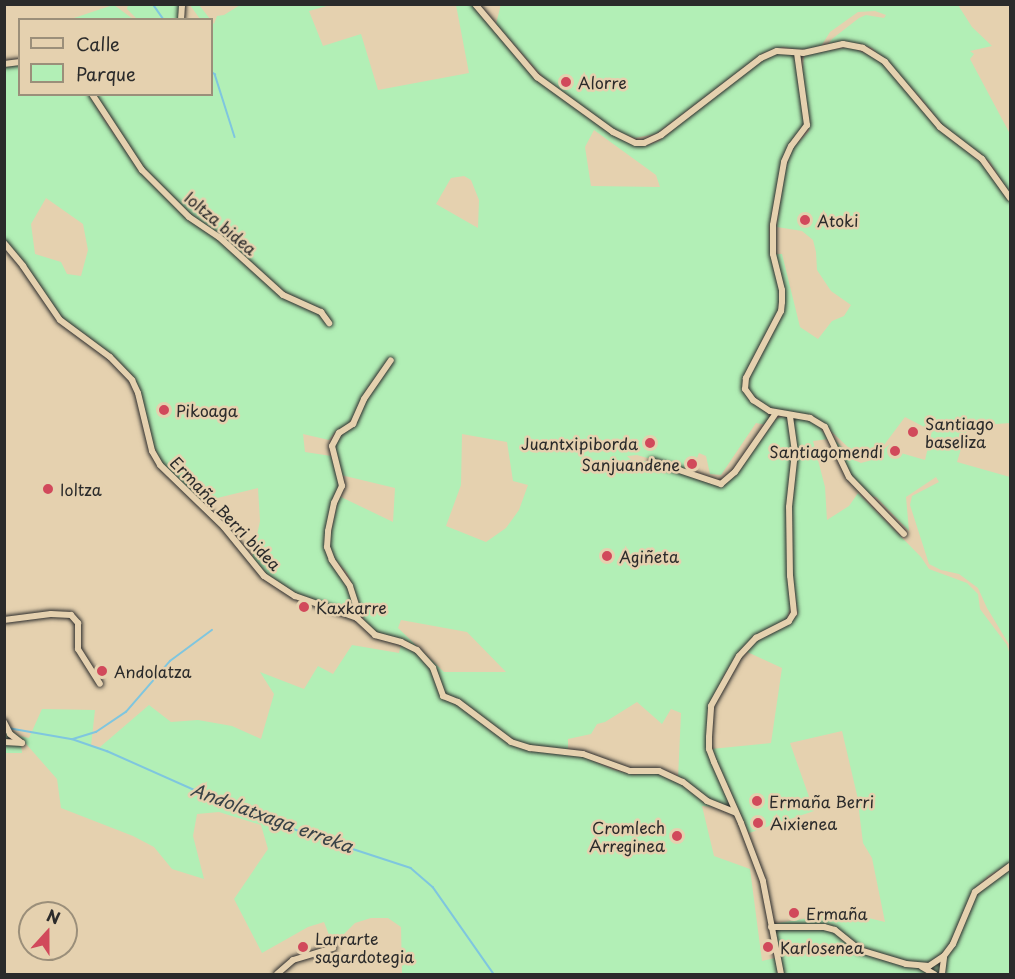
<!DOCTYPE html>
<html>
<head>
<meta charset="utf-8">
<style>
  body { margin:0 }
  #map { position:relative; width:1015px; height:979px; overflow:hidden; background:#e5d1af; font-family:"Playpen Sans",sans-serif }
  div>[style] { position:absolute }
  .green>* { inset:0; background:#b2efb6 }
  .stream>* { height:1.5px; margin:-0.75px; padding:0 0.75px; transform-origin:0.75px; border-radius:0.75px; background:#7fc6df }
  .roads { filter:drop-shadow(0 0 2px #2b2b2b) drop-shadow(0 0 2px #2b2b2b) }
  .minor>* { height:6px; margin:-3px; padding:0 3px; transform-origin:3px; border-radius:3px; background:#e5d1af }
  .dots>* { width:16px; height:16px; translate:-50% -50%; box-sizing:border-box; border:3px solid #e5d1af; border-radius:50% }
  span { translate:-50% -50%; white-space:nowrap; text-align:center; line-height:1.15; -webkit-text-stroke:5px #e5d1af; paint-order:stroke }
  .poi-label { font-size:16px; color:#2b2b2b }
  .left { translate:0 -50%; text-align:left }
  .right { translate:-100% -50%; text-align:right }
  .street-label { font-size:16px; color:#2b2b2b }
  .water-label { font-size:18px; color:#384246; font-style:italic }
  .frame { position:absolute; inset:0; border:6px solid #2b2b2b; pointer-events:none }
  .legend { position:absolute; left:18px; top:18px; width:195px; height:78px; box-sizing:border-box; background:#e5d1af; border:2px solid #9b8f7a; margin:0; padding:8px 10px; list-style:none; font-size:18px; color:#2b2b2b }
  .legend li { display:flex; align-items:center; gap:12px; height:30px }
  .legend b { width:30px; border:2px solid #9b8f7a }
  .north { position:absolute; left:18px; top:901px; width:60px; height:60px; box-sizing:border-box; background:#e5d1af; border:2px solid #9b8f7a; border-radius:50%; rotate:21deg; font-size:16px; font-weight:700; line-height:24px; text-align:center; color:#2b2b2b }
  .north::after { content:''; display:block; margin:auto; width:21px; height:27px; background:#d1495b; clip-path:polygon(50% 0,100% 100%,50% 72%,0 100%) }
</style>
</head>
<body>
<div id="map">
  <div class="green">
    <div style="clip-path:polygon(501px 4px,958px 5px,972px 27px,992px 46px,970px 51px,974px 54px,970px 59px,1010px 134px,1010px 194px,990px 162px,943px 126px,920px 97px,872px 48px,855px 43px,827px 46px,832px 39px,859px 18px,866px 15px,884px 18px,886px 15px,875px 11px,858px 12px,830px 32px,820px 48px,800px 50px,783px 47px,763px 53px,656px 134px,635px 138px,615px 131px,549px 84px,496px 24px)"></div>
    <div style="clip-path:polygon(114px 5px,133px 19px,71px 19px,110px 6px)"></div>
    <div style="clip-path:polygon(128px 5px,180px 5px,179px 19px,137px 19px,127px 9px)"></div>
    <div style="clip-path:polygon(190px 5px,199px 5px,210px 19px,200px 19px)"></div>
    <div style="clip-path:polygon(evenodd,240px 5px,330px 5px,309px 11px,323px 46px,361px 34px,378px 90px,469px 73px,456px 5px,472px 5px,537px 79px,569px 104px,634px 145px,645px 146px,659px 141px,759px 61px,776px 53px,793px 55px,797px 58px,798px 84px,805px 121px,802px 131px,788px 146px,782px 162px,769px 228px,770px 250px,776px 254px,782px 254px,800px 327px,818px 339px,832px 321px,844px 316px,851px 305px,831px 291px,817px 270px,816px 252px,813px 240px,802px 231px,777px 227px,784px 173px,792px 149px,809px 131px,802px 80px,804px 54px,851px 47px,880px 60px,936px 126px,988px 168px,1010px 201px,1010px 423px,968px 426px,957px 462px,1010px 477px,1010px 646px,987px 608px,978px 588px,959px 574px,941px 570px,929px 564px,910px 505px,912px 496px,939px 482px,936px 477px,906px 497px,909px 531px,876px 497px,870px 496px,861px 489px,851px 476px,834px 439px,854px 460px,861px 463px,872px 460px,890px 444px,901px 453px,925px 460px,932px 431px,905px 417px,884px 445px,869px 458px,862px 460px,819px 420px,800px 414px,780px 413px,762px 405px,749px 392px,746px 382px,775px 329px,773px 324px,744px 381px,746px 394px,768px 413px,770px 419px,766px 425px,756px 423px,721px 475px,710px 474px,706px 456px,699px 453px,697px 458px,688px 458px,686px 469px,637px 455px,627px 456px,631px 460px,645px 461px,720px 485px,735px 476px,776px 419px,781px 417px,797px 418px,817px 423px,828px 439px,813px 441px,825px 487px,827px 520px,849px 506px,858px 493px,921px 557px,929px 569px,967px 583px,978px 594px,980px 609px,1007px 645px,1010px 655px,1010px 863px,988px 876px,975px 889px,965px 909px,967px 911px,980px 889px,1010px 868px,1010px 974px,402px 974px,401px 927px,388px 918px,371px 918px,355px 923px,333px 945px,324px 922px,308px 927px,262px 953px,234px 899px,268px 849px,261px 825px,219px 812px,197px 814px,193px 836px,204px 879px,172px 869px,154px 847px,133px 836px,61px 808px,57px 779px,20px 737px,22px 753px,5px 753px,4px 725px,19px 736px,29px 738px,42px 709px,95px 710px,91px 746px,100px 747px,149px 705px,171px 722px,198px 720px,232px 726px,261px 739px,274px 694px,260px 672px,304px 689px,318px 666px,333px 674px,352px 645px,399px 653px,402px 640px,378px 634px,364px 620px,353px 586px,347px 573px,334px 558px,329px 542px,339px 496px,393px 522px,395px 488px,341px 475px,335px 458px,335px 444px,338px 436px,354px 426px,366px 398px,391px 364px,389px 360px,366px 390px,357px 413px,347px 425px,336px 431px,329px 440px,303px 434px,305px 452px,331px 456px,340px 480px,325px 542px,331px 560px,348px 584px,356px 611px,355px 615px,295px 594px,269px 576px,252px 559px,260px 521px,258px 488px,201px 502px,162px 464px,151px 440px,140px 393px,133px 380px,120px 363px,86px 335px,63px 321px,4px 241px,5px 66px,19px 64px,20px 94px,90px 95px,102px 117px,141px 172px,190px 220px,219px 238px,279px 293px,301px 307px,321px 314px,328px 324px,331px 323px,325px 313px,283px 291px,219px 235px,190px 216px,142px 169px,102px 111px,94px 95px,212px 94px,212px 22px,214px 24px,217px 16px,224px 15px,240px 5px,594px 130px,656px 175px,660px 187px,591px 186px,585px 147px,594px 130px,240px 5px,464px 176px,471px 180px,479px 200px,478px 228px,436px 204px,451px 178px,464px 176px,240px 5px,46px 198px,83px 224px,88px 250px,81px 276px,67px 274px,61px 262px,35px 254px,31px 224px,46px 198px,240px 5px,462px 434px,507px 442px,513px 481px,528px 485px,519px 510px,506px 528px,486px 542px,446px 526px,461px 485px,462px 434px,240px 5px,795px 592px,798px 614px,789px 624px,774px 630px,774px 626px,786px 621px,795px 592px,240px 5px,401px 620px,467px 632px,506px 672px,444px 672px,398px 628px,401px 620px,240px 5px,741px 649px,782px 668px,771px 743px,711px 749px,749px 833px,814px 811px,790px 743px,842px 731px,857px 795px,863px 843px,872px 858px,885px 922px,844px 912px,773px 924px,779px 957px,762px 961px,750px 869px,714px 856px,702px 806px,731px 808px,707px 749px,707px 714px,724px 675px,741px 649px,240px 5px,637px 702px,662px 724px,671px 709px,681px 713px,678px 779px,652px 769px,635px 775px,614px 770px,568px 750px,568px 739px,591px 734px,597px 724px,605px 722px,637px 702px)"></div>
  </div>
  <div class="stream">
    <div style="left:153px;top:4px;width:19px;rotate:55deg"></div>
    <div style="left:212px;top:72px;width:4px;rotate:34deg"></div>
    <div style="left:215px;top:74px;width:66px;rotate:72.4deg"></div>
    <div style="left:8px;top:728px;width:65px;rotate:9.8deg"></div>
    <div style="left:72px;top:739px;width:37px;rotate:19deg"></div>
    <div style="left:107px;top:751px;width:120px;rotate:24deg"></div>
    <div style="left:217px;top:800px;width:96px;rotate:20.7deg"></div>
    <div style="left:307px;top:834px;width:109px;rotate:18.1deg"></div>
    <div style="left:411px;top:868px;width:29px;rotate:41deg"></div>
    <div style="left:433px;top:887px;width:106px;rotate:55deg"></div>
    <div style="left:73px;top:739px;width:24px;rotate:-17deg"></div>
    <div style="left:96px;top:732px;width:36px;rotate:-34deg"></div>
    <div style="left:126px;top:712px;width:67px;rotate:-49.2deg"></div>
    <div style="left:170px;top:661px;width:52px;rotate:-36.4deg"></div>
  </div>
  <div class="roads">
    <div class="minor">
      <div style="left:475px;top:4px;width:96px;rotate:49.7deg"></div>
      <div style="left:537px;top:77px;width:94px;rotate:35.9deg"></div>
      <div style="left:613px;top:132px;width:25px;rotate:26deg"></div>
      <div style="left:636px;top:143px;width:8px"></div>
      <div style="left:644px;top:143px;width:19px;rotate:-25deg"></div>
      <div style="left:661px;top:135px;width:126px;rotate:-37.6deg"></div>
      <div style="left:761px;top:58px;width:17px;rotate:-24deg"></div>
      <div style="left:777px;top:51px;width:26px;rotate:4deg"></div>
      <div style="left:803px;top:53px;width:41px;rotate:-12.7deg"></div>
      <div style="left:843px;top:44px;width:20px;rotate:11deg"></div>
      <div style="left:863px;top:48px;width:26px;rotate:32deg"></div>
      <div style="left:885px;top:62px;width:85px;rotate:49.8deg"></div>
      <div style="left:940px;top:127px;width:53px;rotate:37.3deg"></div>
      <div style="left:982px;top:159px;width:48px;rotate:54.3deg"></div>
      <div style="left:181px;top:20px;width:16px;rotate:-86deg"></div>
      <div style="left:797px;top:53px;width:73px;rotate:82.1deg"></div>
      <div style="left:807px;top:125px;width:26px;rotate:127deg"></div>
      <div style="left:791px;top:146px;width:17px;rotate:114deg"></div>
      <div style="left:784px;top:162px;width:64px;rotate:99.9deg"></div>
      <div style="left:773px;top:225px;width:29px;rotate:90deg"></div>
      <div style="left:773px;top:254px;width:37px;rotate:76deg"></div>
      <div style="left:782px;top:290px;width:12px;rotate:90deg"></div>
      <div style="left:782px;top:302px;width:9px;rotate:96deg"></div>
      <div style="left:781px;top:311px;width:76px;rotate:117.6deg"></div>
      <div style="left:746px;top:378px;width:11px;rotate:95deg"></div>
      <div style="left:745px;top:389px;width:14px;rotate:54deg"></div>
      <div style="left:753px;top:400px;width:20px;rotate:33deg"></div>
      <div style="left:770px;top:411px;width:41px;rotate:9.9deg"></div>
      <div style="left:810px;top:418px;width:17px;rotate:31deg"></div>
      <div style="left:825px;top:427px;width:55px;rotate:64.4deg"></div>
      <div style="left:849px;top:477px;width:79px;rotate:46deg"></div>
      <div style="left:4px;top:64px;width:16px;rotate:-7deg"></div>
      <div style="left:92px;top:94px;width:91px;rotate:56.7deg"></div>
      <div style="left:142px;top:170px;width:66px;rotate:45deg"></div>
      <div style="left:189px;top:217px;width:36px;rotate:34deg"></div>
      <div style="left:219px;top:237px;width:86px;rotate:42.2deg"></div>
      <div style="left:283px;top:295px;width:42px;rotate:24.1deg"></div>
      <div style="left:321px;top:312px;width:14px;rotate:54deg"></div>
      <div style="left:4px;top:243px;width:30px;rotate:50deg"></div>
      <div style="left:23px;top:266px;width:65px;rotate:55.6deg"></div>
      <div style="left:60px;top:320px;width:62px;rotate:36.5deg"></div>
      <div style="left:110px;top:357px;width:32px;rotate:46deg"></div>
      <div style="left:132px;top:380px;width:14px;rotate:65deg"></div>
      <div style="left:138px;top:393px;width:60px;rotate:76.4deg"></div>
      <div style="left:152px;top:451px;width:16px;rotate:60deg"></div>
      <div style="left:160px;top:465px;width:89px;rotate:44.1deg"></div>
      <div style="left:224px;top:527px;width:63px;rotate:50.8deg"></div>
      <div style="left:264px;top:576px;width:37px;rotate:33deg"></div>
      <div style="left:295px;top:596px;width:66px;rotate:19.5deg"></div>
      <div style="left:357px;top:618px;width:25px;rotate:43deg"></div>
      <div style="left:375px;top:635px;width:27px;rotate:15deg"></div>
      <div style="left:401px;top:642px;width:18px;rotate:27deg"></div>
      <div style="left:417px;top:650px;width:24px;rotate:48deg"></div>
      <div style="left:433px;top:668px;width:30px;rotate:70deg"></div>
      <div style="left:443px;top:696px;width:16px;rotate:22deg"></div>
      <div style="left:458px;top:702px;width:66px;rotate:37deg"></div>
      <div style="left:511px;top:742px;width:20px;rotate:18deg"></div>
      <div style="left:530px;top:748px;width:53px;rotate:6.5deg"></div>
      <div style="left:583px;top:754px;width:50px;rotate:19.9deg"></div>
      <div style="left:630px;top:771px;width:29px"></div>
      <div style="left:659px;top:771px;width:26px;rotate:25deg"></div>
      <div style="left:683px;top:782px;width:31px;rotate:38deg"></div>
      <div style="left:707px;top:801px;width:31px;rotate:22deg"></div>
      <div style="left:652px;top:461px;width:73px;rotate:18.4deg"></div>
      <div style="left:721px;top:484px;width:18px;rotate:-41deg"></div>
      <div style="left:735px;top:472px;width:72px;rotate:-55.2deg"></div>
      <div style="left:357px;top:618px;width:7px;rotate:-82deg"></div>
      <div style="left:358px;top:611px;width:26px;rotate:-108deg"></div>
      <div style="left:350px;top:586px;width:32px;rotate:-125deg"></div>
      <div style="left:332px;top:560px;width:14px;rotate:-111deg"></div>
      <div style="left:327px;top:547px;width:16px;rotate:-86deg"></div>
      <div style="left:328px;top:531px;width:29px;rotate:-78deg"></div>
      <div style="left:334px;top:503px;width:19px;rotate:-65deg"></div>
      <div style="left:342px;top:486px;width:41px;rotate:-104deg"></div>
      <div style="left:332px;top:446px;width:15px;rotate:-62deg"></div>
      <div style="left:339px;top:433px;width:17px;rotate:-33deg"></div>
      <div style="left:353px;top:424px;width:27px;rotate:-66deg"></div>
      <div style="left:364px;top:399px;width:47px;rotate:-55.3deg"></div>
      <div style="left:4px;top:620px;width:47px;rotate:-7.3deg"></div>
      <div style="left:51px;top:614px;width:20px;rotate:3deg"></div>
      <div style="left:71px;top:615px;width:11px;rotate:49deg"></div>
      <div style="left:78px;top:623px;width:26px;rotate:90deg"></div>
      <div style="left:78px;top:649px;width:41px;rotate:57.8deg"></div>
      <div style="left:4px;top:722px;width:13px;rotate:63deg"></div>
      <div style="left:10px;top:734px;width:15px;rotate:37deg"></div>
      <div style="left:4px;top:742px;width:18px;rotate:3deg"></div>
      <div style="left:771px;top:927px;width:53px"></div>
      <div style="left:824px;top:927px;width:11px;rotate:15deg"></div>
      <div style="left:835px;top:930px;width:32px;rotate:39deg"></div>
      <div style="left:860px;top:950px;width:48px;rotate:16.9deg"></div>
      <div style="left:906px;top:964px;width:23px;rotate:5deg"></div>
      <div style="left:929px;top:966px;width:18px;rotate:-34deg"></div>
      <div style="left:944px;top:956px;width:15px;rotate:-53deg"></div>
      <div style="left:953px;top:944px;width:56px;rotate:-67.1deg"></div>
      <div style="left:975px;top:892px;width:44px;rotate:-36.6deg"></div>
      <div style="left:922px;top:967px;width:14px;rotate:30deg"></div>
      <div style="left:277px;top:974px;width:21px;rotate:-41deg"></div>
      <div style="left:293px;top:960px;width:42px;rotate:-16.7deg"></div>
      <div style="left:781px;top:974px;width:95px;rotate:-101deg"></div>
      <div style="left:763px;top:881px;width:62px;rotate:-110.8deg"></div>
      <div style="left:741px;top:823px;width:67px;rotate:-113.9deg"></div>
      <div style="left:714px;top:762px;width:14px;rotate:-111deg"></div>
      <div style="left:709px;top:749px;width:12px;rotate:-90deg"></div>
      <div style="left:709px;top:737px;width:31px;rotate:-86deg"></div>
      <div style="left:711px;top:706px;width:57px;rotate:-60.8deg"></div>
      <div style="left:739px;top:656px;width:25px;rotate:-47deg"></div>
      <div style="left:756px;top:638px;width:37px;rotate:-27deg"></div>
      <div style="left:789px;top:621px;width:9px;rotate:-58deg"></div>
      <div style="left:794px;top:613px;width:37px;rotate:-96deg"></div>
      <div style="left:790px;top:576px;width:69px;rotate:-90.8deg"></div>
      <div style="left:789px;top:507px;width:55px;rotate:-83.8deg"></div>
      <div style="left:795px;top:452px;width:36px;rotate:-98deg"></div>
      <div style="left:942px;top:974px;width:17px;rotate:-83deg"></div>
    </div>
  </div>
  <div class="dots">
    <div style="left:566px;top:82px;background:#d1495b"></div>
    <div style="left:805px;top:220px;background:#d1495b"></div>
    <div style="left:164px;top:410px;background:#d1495b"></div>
    <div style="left:913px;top:432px;background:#d1495b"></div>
    <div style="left:650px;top:443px;background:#d1495b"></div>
    <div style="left:895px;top:451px;background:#d1495b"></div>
    <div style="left:692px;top:464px;background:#d1495b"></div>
    <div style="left:48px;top:489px;background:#d1495b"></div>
    <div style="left:607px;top:556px;background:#d1495b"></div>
    <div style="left:304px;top:607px;background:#d1495b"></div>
    <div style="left:102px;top:671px;background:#d1495b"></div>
    <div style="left:757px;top:801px;background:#d1495b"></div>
    <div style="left:758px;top:823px;background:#d1495b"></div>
    <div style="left:677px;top:836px;background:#d1495b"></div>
    <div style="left:794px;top:913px;background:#d1495b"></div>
    <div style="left:303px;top:947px;background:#d1495b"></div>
    <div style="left:768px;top:947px;background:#d1495b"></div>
  </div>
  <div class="poi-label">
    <span class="left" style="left:578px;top:82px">Alorre</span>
    <span class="left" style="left:817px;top:220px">Atoki</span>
    <span class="left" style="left:176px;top:410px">Pikoaga</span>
    <span class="left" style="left:925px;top:432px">Santiago<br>baseliza</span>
    <span class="right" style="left:638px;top:443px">Juantxipiborda</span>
    <span class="right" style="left:883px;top:451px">Santiagomendi</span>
    <span class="right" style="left:680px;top:464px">Sanjuandene</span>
    <span class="left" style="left:60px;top:489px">Ioltza</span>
    <span class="left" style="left:619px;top:556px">Agiñeta</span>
    <span class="left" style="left:316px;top:607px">Kaxkarre</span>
    <span class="left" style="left:114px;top:671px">Andolatza</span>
    <span class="left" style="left:769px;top:801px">Ermaña Berri</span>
    <span class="left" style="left:770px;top:823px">Aixienea</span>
    <span class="right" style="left:665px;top:836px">Cromlech<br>Arreginea</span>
    <span class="left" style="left:806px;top:913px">Ermaña</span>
    <span class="left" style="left:315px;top:947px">Larrarte<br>sagardotegia</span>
    <span class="left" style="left:780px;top:947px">Karlosenea</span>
  </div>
  <div class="street-label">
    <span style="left:221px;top:223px;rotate:40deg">Ioltza bidea</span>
    <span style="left:226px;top:513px;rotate:46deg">Ermaña Berri bidea</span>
  </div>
  <div class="water-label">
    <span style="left:272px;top:818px;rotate:20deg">Andolatxaga erreka</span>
  </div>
  <div class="frame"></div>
  <ul class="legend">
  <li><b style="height:8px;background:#e5d1af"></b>Calle</li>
  <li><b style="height:16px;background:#b2efb6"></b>Parque</li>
  </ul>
  <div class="north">N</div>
</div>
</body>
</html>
